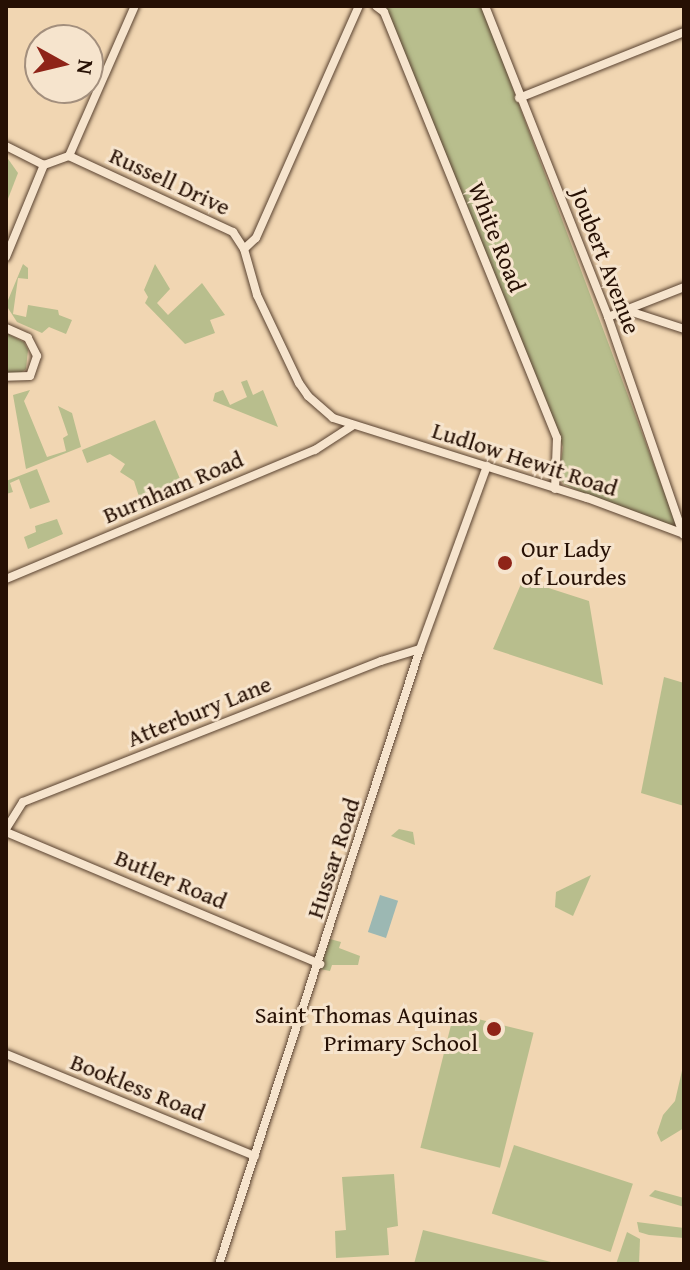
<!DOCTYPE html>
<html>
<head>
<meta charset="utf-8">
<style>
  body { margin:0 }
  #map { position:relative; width:690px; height:1270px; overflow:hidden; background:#f1d6b2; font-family:"Gentium Book Plus",serif }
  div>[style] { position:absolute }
  .green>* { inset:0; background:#b8be8d; transform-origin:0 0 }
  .water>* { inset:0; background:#9cb8b3; transform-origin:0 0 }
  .roads { filter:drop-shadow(0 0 2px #594230) drop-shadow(0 0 2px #594230) }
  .minor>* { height:8px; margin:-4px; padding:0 4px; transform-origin:4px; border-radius:4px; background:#f6e4cd }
  .dots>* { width:22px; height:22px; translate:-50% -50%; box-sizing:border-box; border:4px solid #f6e4cd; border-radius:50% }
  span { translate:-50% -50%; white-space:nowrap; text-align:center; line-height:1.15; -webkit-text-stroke:6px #f6e4cd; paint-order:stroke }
  .street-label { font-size:24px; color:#261004 }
  .poi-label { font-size:24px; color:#261004 }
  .left { translate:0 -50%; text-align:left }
  .right { translate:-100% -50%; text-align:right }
  .frame { position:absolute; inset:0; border:8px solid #261004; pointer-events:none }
  .north { position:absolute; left:24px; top:24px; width:80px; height:80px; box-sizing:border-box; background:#f6e4cd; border:2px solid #a38f7d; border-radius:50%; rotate:98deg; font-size:22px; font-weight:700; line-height:32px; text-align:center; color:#261004 }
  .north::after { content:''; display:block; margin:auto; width:28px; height:36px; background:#8f2418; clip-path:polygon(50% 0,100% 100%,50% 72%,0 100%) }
</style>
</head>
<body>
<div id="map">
  <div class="green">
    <div style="clip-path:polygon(381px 6px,482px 6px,678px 529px,587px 495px,564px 484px,559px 477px,563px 447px,560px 439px)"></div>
    <div style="clip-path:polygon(6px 156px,18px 173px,6px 204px)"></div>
    <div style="clip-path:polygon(23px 264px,28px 268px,28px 279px,18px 278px,13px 314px,26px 317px,28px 305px,58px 310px,59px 315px,72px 320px,66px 334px,49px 327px,42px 333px,17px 322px,6px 305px)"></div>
    <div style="clip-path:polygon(155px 264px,170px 289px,157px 303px,168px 315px,202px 283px,225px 315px,210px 320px,215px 333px,185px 344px,145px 303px,148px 297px,144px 290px)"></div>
    <div style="clip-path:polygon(6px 333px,24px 342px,28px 350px,26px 369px,18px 375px,6px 374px)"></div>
    <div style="clip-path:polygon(247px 380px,253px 395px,263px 390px,278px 427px,213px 401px,215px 393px,223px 390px,230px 405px,247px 397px,241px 382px)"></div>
    <div style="clip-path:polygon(30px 390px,24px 401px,47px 457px,66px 451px,63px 438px,68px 435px,58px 406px,72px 413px,81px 447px,26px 469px,13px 395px)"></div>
    <div style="clip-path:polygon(155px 420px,183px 486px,141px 503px,134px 481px,120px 472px,125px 464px,110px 454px,87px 463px,82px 450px)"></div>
    <div style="clip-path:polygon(37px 469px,50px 502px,30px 509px,19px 479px,10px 483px,13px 492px,6px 494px,6px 481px)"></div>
    <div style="clip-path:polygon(57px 519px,63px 534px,28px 549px,24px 537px,36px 532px,35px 526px)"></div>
    <div style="clip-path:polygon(530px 582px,589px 601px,603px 685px,493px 649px,521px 584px,528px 586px)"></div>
    <div style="clip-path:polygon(664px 677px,684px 683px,684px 806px,641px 793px)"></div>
    <div style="clip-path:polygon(399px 829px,413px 832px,415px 845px,391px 836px)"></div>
    <div style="clip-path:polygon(591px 875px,573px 916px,555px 907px,556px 892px)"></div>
    <div style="clip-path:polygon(330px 939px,341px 942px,339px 948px,360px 956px,358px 965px,332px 965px,330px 971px,320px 969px)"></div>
    <div style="left:454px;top:1013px;width:82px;height:139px;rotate:14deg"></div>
    <div style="clip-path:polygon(684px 1062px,684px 1128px,661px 1142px,657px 1133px,663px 1115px,675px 1101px)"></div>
    <div style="left:514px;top:1145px;width:125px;height:72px;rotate:18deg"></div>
    <div style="clip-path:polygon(394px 1174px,398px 1226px,387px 1228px,389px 1255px,336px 1258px,335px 1231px,346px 1230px,342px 1177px)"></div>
    <div style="clip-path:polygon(655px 1190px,684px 1198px,684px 1207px,649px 1196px)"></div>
    <div style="clip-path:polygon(637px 1222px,684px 1228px,684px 1238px,649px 1235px,639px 1232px)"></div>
    <div style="clip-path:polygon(423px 1230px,555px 1263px,555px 1264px,414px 1264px)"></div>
    <div style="clip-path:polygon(627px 1232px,640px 1239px,639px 1264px,616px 1264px)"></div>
  </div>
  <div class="water">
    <div style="left:380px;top:895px;width:19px;height:39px;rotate:18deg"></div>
  </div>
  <div class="roads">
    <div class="minor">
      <div style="left:376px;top:6px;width:10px;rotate:37deg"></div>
      <div style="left:384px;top:12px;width:460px;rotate:67.9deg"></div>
      <div style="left:557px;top:438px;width:51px;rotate:92.2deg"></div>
      <div style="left:485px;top:6px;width:334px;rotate:68.4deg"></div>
      <div style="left:608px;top:317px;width:230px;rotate:70.9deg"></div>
      <div style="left:519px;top:98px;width:178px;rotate:-21.8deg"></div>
      <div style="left:6px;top:146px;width:42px;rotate:26.6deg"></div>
      <div style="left:44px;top:165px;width:27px;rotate:-20deg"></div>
      <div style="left:69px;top:156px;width:181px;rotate:24.9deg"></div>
      <div style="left:233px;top:232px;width:20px;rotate:57deg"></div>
      <div style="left:244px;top:249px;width:48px;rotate:74.2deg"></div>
      <div style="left:257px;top:295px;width:98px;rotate:64.5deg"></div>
      <div style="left:299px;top:383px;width:16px;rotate:55deg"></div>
      <div style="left:308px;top:396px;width:33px;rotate:41deg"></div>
      <div style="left:333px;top:418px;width:266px;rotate:17.5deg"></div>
      <div style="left:587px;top:498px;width:103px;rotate:20.4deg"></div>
      <div style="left:69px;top:156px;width:164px;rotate:-66.3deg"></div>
      <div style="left:244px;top:249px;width:16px;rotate:-43deg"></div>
      <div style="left:256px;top:238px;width:254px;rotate:-66.1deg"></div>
      <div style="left:6px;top:257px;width:100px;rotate:-67.6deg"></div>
      <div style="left:629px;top:311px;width:58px;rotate:18.1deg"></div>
      <div style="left:608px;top:317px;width:82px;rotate:-21.5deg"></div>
      <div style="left:6px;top:328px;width:24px;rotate:24deg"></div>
      <div style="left:28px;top:338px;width:20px;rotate:63deg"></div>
      <div style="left:37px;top:356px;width:21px;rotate:109deg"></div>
      <div style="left:30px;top:376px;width:24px;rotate:178deg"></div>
      <div style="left:6px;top:579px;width:335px;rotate:-22.7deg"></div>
      <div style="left:315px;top:450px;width:44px;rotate:-33deg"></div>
      <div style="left:6px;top:829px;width:32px;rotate:-58deg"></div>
      <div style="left:23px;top:802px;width:385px;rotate:-21.5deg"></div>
      <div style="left:381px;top:661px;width:41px;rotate:-17.1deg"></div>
      <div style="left:6px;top:832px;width:341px;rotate:22.8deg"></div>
      <div style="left:6px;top:1054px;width:269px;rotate:22.3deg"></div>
      <div style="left:219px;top:1264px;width:647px;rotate:-71.9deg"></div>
      <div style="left:420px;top:649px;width:195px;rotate:-69.9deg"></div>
    </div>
  </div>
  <div class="dots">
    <div style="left:505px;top:563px;background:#8f2418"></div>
    <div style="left:494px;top:1029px;background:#8f2418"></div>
  </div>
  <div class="street-label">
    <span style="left:170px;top:181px;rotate:25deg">Russell Drive</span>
    <span style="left:497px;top:237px;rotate:68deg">White Road</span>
    <span style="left:606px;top:261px;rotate:69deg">Joubert Avenue</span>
    <span style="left:525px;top:459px;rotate:18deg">Ludlow Hewit Road</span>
    <span style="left:173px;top:487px;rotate:-23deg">Burnham Road</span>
    <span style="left:199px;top:711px;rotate:-22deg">Atterbury Lane</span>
    <span style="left:333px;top:858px;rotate:-72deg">Hussar Road</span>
    <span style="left:171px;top:879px;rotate:23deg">Butler Road</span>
    <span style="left:138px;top:1087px;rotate:22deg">Bookless Road</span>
  </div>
  <div class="poi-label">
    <span class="left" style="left:521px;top:563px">Our Lady<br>of Lourdes</span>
    <span class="right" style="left:478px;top:1029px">Saint Thomas Aquinas<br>Primary School</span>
  </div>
  <div class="frame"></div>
  <div class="north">N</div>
</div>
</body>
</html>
